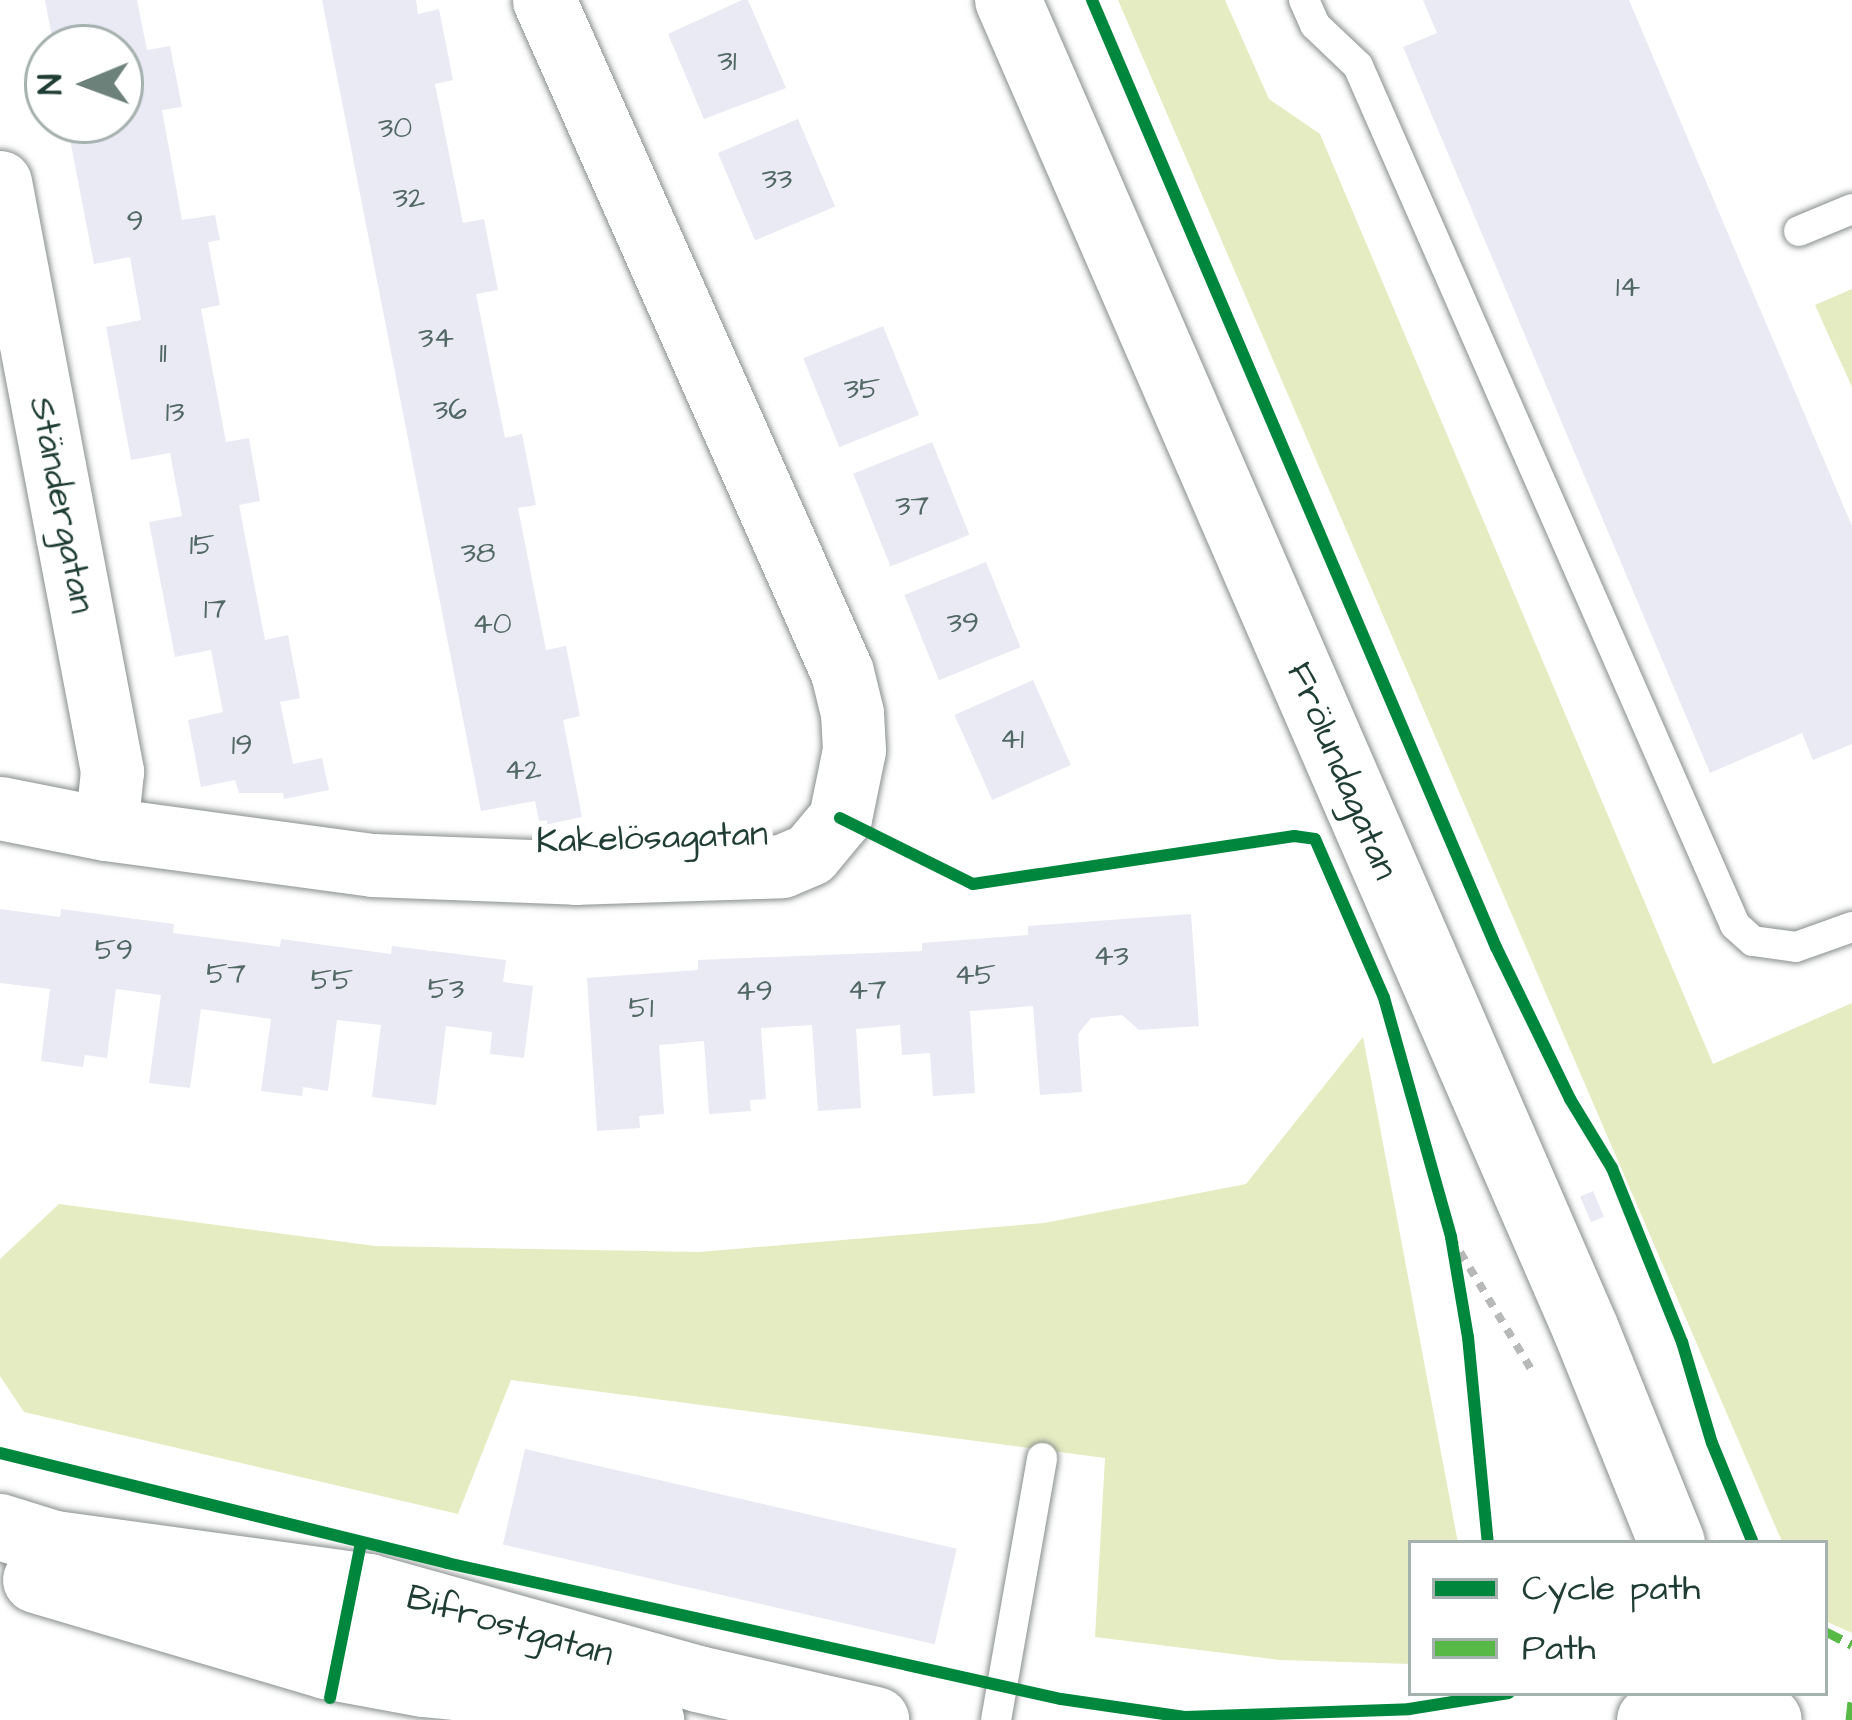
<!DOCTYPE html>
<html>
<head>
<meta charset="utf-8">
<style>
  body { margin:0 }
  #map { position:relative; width:1852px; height:1720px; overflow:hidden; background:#fff; font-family:"Architects Daughter",sans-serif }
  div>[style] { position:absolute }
  .green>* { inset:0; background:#e5ecc1 }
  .building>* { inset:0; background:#e9eaf3; transform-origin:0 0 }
  .path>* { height:8px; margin-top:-4px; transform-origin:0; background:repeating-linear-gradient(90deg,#b6b9b8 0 9px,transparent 0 18px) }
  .roads { filter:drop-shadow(0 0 3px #898f8d) drop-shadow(0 0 3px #898f8d) }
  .lane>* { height:30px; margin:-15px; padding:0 15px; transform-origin:15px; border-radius:15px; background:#fff }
  .street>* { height:63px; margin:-31.5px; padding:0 31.5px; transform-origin:31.5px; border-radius:31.5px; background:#fff }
  .secondary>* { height:66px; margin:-33px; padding:0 33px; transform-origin:33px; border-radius:33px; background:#fff }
  .quiet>* { height:9px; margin-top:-4.5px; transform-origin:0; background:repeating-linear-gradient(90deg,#58b947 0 18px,transparent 0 27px) }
  .cycleway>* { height:12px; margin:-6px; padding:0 6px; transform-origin:6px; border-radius:6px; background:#00873e }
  span { translate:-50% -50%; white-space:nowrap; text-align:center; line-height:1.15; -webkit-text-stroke:12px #fff; paint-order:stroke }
  .number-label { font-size:30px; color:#526864 }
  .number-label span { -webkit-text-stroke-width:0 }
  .street-label { font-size:36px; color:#1f3d34 }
  .legend { position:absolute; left:1408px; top:1540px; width:420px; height:156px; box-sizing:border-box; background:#fff; border:3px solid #a5b1ae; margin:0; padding:15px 21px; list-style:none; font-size:36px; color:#1f3d34 }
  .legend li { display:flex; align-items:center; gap:24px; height:60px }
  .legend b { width:60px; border:3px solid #a5b1ae }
  .north { position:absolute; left:24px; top:24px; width:120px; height:120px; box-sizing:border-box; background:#fff; border:3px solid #a5b1ae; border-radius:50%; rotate:269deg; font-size:33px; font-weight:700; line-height:48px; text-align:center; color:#1f3d34 }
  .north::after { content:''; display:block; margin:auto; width:42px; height:54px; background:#6d817b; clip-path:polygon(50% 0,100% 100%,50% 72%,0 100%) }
</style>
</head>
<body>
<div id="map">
  <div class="green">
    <div style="clip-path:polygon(1118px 0,1225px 0,1269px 99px,1320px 134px,1713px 1064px,1852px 1003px,1852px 1633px,1825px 1621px,1825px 1543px,1783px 1543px,1780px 1537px)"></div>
    <div style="clip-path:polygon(1852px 289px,1852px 387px,1815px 305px)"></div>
    <div style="clip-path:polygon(1363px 1037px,1458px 1543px,1411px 1543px,1411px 1664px,1280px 1660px,1095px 1637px,1105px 1458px,511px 1380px,458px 1514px,24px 1412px,0 1376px,0 1259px,59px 1204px,375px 1246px,699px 1252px,1044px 1223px,1246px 1184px)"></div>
  </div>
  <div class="building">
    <div style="clip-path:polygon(45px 0,137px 0,147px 50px,170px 46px,182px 107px,162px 110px,182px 220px,215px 215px,220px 240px,208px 242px,220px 305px,201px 309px,226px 442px,249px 438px,260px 501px,239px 505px,265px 640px,288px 635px,300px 698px,280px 702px,293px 764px,322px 758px,329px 790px,284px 799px,283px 793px,239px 793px,235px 780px,201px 787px,188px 720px,223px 712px,211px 650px,175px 657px,149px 522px,182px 516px,170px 453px,131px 460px,106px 327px,141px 320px,130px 257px,94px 264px,68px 129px,120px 120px,120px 48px,54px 48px)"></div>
    <div style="clip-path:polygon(322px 0,416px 0,418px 14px,439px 9px,453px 80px,435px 84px,463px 223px,484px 219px,498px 290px,476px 294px,505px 438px,522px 434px,536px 505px,518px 508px,546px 650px,566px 646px,580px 716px,563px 720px,582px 817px,540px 826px,535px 801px,481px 811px)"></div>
    <div style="clip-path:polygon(742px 0,748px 0,786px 88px,704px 119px,668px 34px)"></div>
    <div style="clip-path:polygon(1423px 0,1629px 0,1852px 526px,1852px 744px,1813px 760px,1802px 733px,1710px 773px,1403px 47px,1437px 33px)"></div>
    <div style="left:798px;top:119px;width:95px;height:87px;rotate:67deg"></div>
    <div style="left:883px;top:326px;width:96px;height:86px;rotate:68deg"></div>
    <div style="left:932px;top:442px;width:100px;height:85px;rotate:68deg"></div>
    <div style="left:986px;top:562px;width:92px;height:88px;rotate:68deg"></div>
    <div style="left:1033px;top:680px;width:93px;height:86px;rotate:66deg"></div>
    <div style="clip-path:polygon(0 909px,60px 917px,61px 909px,174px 924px,173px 933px,280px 947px,281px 939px,391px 954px,392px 946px,506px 960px,503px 982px,533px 986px,524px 1058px,490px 1054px,492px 1032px,446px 1026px,436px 1105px,372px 1097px,381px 1025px,337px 1020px,328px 1091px,303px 1087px,302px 1096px,261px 1091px,271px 1019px,201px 1009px,190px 1088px,149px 1083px,161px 995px,116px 989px,107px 1058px,85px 1055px,83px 1067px,41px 1061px,50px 989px,0 983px)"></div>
    <div style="clip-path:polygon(1191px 914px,1199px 1026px,1139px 1030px,1122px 1015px,1091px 1018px,1078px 1034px,1082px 1092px,1040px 1095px,1033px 1006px,970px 1011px,975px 1093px,933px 1096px,930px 1053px,902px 1055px,900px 1025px,856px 1029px,861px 1108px,818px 1111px,812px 1025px,761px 1028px,766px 1099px,750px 1100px,751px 1111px,709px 1114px,704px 1041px,659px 1045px,664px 1114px,639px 1116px,640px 1128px,597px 1131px,587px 978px,698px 970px,698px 960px,922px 951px,922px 943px,1028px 935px,1028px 926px)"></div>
    <div style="left:1593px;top:1191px;width:28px;height:14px;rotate:67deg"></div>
    <div style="left:525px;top:1449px;width:443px;height:98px;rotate:13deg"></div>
  </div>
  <div class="path">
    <div style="left:1451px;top:1237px;width:160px;rotate:58.8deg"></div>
  </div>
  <div class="roads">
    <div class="lane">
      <div style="left:1304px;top:0;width:27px;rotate:66deg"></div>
      <div style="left:1315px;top:25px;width:59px;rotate:43.6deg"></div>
      <div style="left:1358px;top:66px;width:938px;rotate:66.3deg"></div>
      <div style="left:1735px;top:925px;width:24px;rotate:42deg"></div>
      <div style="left:1753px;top:941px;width:43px;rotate:7.9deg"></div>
      <div style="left:1796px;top:947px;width:59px;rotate:-19.7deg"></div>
      <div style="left:1799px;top:231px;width:57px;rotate:-22.5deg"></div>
      <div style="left:206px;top:1605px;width:167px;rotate:7.9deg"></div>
      <div style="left:371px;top:1628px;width:170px;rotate:13.3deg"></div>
      <div style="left:996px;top:1720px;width:266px;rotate:-80deg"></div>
    </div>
    <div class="street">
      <div style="left:0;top:182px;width:600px;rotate:79.23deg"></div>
      <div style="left:112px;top:771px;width:58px;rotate:95.9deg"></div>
      <div style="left:0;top:808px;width:108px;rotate:11.2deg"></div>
      <div style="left:106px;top:829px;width:268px;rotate:7.7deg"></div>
      <div style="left:372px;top:865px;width:204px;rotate:2.2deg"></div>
      <div style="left:576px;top:873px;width:206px;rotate:-1.9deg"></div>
      <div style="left:782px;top:866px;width:30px;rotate:-23deg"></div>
      <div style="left:810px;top:854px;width:47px;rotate:-50.2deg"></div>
      <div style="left:840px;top:818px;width:69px;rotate:-78.4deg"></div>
      <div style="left:854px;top:750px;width:37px;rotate:-93deg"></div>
      <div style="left:852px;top:713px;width:42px;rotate:-103.7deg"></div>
      <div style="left:842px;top:672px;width:735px;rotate:-113.92deg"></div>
    </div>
    <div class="secondary">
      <div style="left:1008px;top:0;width:1450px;rotate:66.51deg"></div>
      <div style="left:1586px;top:1330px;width:230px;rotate:68deg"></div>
      <div style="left:0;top:1527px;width:58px;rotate:17.2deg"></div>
      <div style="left:55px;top:1544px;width:317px;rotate:7.8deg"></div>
      <div style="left:369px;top:1587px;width:342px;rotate:15.6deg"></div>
      <div style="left:698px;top:1679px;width:183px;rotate:13deg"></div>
      <div style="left:36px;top:1580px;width:302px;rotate:16.5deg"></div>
      <div style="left:326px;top:1666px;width:99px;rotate:10.5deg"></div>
      <div style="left:423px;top:1684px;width:124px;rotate:5.6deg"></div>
      <div style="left:546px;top:1696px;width:108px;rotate:12.9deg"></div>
      <div style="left:1650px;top:1720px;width:37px;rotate:-29deg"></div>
      <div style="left:1682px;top:1702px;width:34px;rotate:-7deg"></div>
      <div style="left:1716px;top:1698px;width:57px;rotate:22.5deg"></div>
    </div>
  </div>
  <div class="quiet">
    <div style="left:1825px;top:1631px;width:30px;rotate:27deg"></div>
    <div style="left:1850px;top:1720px;width:19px;rotate:-84deg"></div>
  </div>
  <div class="cycleway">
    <div style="left:1092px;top:0;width:1030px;rotate:66.9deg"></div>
    <div style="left:1496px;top:947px;width:169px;rotate:64deg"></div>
    <div style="left:1570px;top:1099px;width:81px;rotate:58.7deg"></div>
    <div style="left:1612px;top:1168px;width:188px;rotate:68.1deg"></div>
    <div style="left:1682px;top:1342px;width:105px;rotate:73.5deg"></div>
    <div style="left:1712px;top:1443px;width:108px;rotate:67.7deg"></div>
    <div style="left:840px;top:818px;width:148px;rotate:26.4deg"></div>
    <div style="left:973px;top:884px;width:325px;rotate:-8.5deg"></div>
    <div style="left:1294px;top:836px;width:21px;rotate:8deg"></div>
    <div style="left:1315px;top:839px;width:173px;rotate:66.5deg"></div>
    <div style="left:1384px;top:998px;width:248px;rotate:74.3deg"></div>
    <div style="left:1451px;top:1237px;width:101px;rotate:80.4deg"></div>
    <div style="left:1468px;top:1337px;width:207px;rotate:84.5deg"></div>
    <div style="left:0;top:1453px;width:460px;rotate:13.8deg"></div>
    <div style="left:447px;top:1563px;width:629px;rotate:12.49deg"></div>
    <div style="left:1061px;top:1699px;width:125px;rotate:8.3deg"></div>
    <div style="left:1185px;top:1717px;width:224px;rotate:-2deg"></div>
    <div style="left:1409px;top:1709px;width:101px;rotate:-9.1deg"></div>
    <div style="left:330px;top:1698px;width:158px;rotate:-78.7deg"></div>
  </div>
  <div class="number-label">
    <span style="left:727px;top:61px">31</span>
    <span style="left:395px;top:128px">30</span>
    <span style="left:777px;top:179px">33</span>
    <span style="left:409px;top:198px">32</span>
    <span style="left:135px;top:221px">9</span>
    <span style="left:1628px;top:287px">14</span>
    <span style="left:436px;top:338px">34</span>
    <span style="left:163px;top:353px">11</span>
    <span style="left:862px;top:389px">35</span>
    <span style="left:450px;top:410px">36</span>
    <span style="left:175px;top:412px">13</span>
    <span style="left:912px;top:506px">37</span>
    <span style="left:202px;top:545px">15</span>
    <span style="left:478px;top:553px">38</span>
    <span style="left:215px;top:609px">17</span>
    <span style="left:963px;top:623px">39</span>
    <span style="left:492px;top:624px">40</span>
    <span style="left:1012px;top:739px">41</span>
    <span style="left:242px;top:745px">19</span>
    <span style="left:523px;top:770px">42</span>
    <span style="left:114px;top:950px">59</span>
    <span style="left:1111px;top:956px">43</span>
    <span style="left:226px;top:974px">57</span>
    <span style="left:975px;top:975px">45</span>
    <span style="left:332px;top:980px">55</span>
    <span style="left:446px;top:989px">53</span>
    <span style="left:867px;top:990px">47</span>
    <span style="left:754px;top:991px">49</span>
    <span style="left:641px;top:1008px">51</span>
  </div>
  <div class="street-label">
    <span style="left:62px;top:505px;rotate:79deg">Ständergatan</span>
    <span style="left:1342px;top:771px;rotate:67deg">Frölundagatan</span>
    <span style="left:652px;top:838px;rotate:-2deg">Kakelösagatan</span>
    <span style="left:510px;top:1626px;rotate:16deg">Bifrostgatan</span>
  </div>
  <ul class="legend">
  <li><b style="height:15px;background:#00873e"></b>Cycle path</li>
  <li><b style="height:15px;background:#58b947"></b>Path</li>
  </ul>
  <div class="north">N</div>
</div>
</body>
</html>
